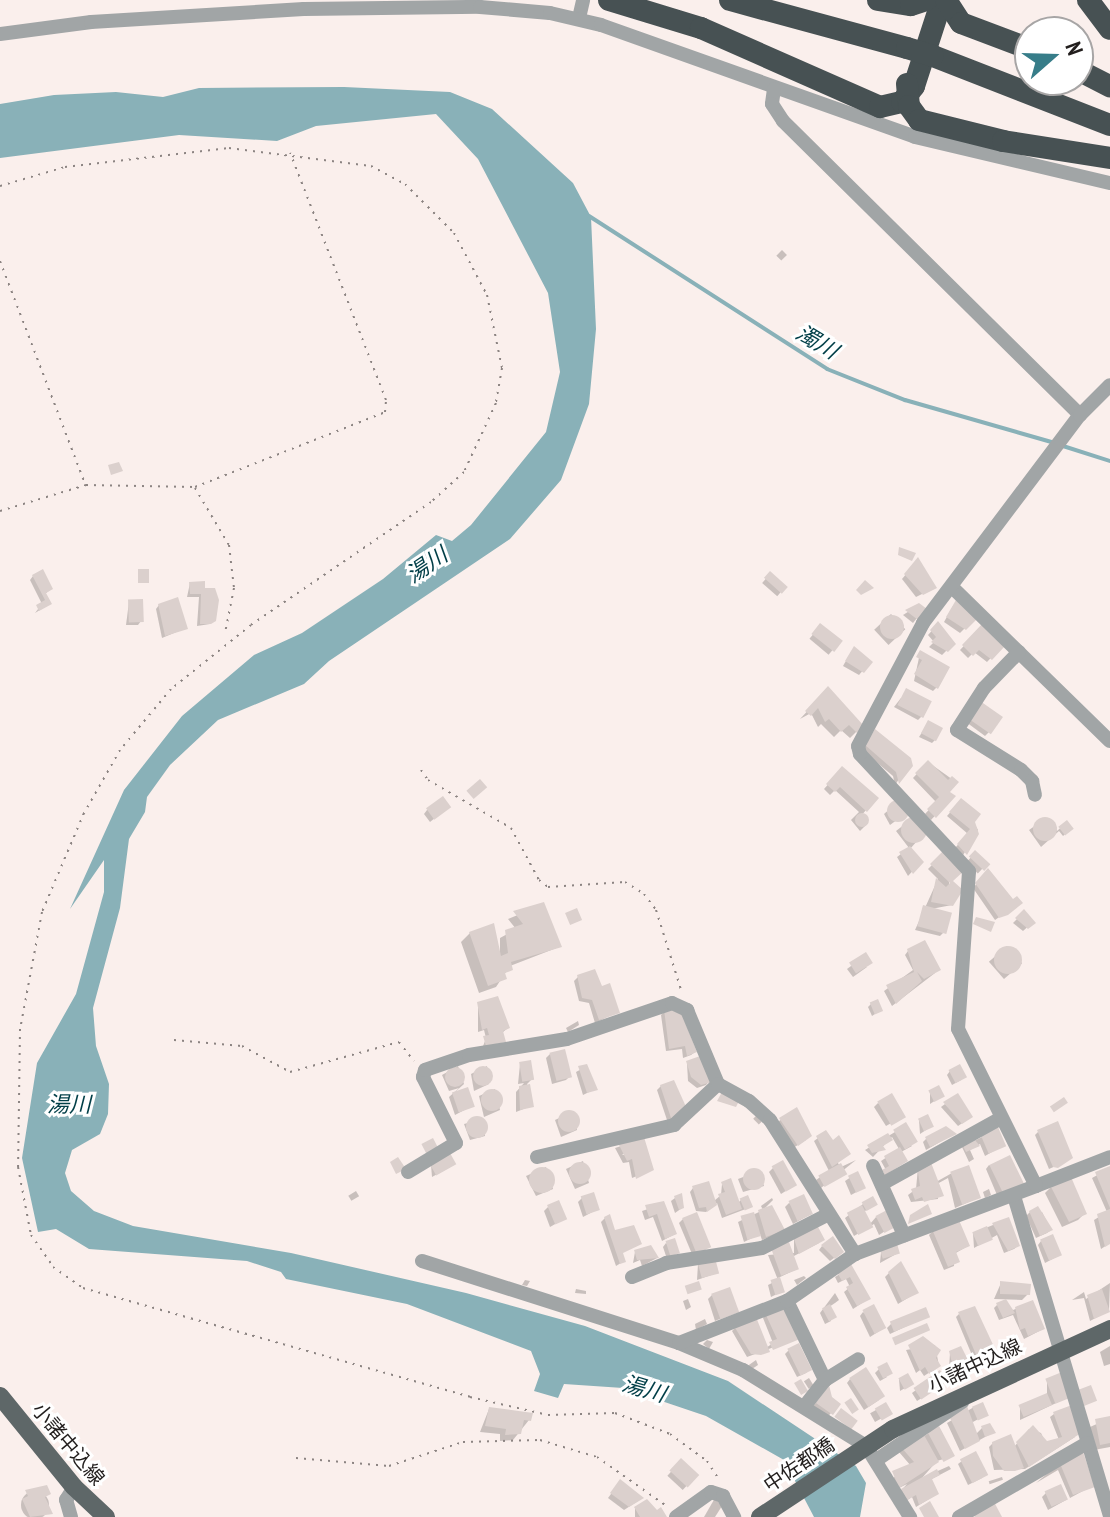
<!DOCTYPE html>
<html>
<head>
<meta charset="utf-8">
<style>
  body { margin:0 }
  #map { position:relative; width:1110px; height:1517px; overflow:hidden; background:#faefec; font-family:"PT Sans Narrow","Noto Sans JP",sans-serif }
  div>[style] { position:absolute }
  .water>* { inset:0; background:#89b1b8 }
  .shadow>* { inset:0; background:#0003; transform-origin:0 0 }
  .round { border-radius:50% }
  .stream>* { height:4px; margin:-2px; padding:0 2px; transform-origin:2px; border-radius:2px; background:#89b1b8 }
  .building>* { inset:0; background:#dbd0cd; transform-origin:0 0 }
  .path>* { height:2px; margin-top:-1px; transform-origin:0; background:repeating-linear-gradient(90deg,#8c8482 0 2px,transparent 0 8px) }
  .minor>* { height:14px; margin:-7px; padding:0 7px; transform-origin:7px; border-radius:7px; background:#a1a5a6 }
  .major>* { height:18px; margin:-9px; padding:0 9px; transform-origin:9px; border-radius:9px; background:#5e6768 }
  .highway>* { height:22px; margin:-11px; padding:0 11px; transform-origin:11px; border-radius:11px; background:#475153 }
  .highway-bridge>* { height:22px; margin:-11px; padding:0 11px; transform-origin:11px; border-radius:11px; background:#475153 }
  span { translate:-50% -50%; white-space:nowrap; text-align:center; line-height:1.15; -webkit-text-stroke:6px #fff; paint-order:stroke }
  .street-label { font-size:20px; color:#221e1d }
  .water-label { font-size:22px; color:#003e47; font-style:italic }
  .north { position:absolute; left:1014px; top:16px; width:80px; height:80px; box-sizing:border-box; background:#fff; border:2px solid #a7a5a5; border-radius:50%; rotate:70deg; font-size:22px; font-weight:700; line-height:32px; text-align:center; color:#221e1d }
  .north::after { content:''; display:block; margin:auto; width:28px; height:36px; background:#377d89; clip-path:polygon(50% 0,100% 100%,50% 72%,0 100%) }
</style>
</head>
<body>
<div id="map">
  <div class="water">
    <div style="clip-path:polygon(344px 87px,450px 92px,492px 109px,573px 183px,591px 217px,596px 329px,589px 404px,561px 480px,510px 539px,329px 661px,304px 684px,218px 720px,170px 765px,147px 797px,145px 812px,129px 839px,120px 908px,93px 1008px,96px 1046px,109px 1084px,108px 1114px,100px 1134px,72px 1150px,65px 1173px,71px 1191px,94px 1211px,133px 1226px,291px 1253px,466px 1293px,585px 1326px,728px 1381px,856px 1466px,866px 1483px,860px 1517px,814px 1517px,784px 1460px,706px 1416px,623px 1388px,564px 1384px,558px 1398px,534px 1391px,540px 1374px,531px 1351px,407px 1304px,286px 1279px,281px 1272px,247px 1261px,89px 1249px,56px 1229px,38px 1232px,22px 1158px,37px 1063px,76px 994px,104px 892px,104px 860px,70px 909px,124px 790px,182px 716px,254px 655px,302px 633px,383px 579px,436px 535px,452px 541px,471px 525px,546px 432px,560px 372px,548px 293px,478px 159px,436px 114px,316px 126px,277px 141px,179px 135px,0 158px,0 104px,54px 95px,116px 92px,163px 97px,199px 88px)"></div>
  </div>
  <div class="shadow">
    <div style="left:782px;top:250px;width:7px;height:8px;rotate:45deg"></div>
    <div style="clip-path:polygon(917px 561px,934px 588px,916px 597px,902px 579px)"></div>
    <div style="left:770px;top:574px;width:20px;height:12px;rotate:41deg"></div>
    <div style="clip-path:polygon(33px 576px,51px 589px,45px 594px,50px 604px,35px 613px,42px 604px,30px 580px)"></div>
    <div style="clip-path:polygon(190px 583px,203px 583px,210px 624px,197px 626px,199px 597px,187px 597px)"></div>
    <div style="clip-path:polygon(129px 602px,141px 621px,138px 625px,126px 625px)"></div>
    <div style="clip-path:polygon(159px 605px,186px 628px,162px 638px,156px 609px)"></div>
    <div style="clip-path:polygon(919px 605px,924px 609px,913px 623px,903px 615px)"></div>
    <div style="clip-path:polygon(953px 606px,974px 619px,960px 633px,944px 622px)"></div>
    <div style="left:891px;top:614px;width:21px;height:23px;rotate:47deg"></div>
    <div style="clip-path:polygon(938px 624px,953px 644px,942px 655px,929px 647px,934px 642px,928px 635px)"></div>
    <div style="left:821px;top:625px;width:25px;height:18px;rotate:40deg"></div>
    <div style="clip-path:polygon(982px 627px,1002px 646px,987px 662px,974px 652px,968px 658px,960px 650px)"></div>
    <div style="clip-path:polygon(851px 652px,870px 662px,859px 675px,843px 666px)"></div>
    <div style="clip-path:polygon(920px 653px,937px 687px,933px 691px,914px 681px)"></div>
    <div style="clip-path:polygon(828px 689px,862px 726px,850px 738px,841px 730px,834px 737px,821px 724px,818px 727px,811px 713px,800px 719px)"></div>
    <div style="clip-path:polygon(901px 698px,922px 716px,918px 720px,894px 707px)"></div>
    <div style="clip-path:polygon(977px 707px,989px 732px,985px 736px,966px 722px)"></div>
    <div style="clip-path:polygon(928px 723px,935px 740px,932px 743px,919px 737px)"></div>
    <div style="clip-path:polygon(871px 735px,910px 763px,895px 785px,893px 776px,862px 750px)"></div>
    <div style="clip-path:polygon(928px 762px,956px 782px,948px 792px,953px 796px,931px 820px,925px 814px,936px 802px,913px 778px)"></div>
    <div style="clip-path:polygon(842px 769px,876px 798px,861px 816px,868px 823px,860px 831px,851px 820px,859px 812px,835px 790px,830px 795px,824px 789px)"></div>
    <div style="clip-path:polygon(900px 800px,909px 811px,890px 825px,884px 814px)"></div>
    <div style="clip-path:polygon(961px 800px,978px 830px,962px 857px,954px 849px,968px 834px,947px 816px)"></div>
    <div style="clip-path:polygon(427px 810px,445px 810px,430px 822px,424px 814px)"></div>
    <div style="clip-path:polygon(914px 817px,925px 832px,910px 849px,921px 862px,908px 876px,897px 857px,909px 848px,896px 831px)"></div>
    <div style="clip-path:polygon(1046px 818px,1057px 831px,1066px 823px,1071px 829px,1063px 836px,1059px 831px,1041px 847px,1029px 830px)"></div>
    <div style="clip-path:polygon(945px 852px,952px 905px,931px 909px,944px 932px,940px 936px,915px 930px,938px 879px,928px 869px)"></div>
    <div style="left:975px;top:853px;width:16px;height:13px;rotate:43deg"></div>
    <div style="clip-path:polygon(988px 871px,1013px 902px,1020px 903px,995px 920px,973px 888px)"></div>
    <div style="clip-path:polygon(542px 905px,559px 947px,510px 966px,496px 987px,479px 993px,461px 942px,470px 933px,500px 959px,500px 938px,516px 929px,508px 919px)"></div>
    <div style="clip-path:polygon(1024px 912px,1033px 922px,1023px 931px,1013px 923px)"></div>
    <div style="left:1007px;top:946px;width:23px;height:24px;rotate:49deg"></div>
    <div style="clip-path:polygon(908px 951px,935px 973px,892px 1006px,884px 991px,913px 970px,905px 955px)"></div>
    <div style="clip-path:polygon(851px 966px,867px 967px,853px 977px,847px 969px)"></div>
    <div style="clip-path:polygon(578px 977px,601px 989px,617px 1012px,595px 1023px,589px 1003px,579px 1001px,574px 981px)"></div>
    <div style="clip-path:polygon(872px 1003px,881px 1010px,872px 1016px,868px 1007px)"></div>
    <div style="clip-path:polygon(478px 1004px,508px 1028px,482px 1049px,486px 1038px,484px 1030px,478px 1032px)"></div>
    <div style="clip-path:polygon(665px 1011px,695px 1052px,691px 1055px,683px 1058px,682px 1049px,666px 1051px,661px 1015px)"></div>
    <div style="clip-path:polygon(578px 1021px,579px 1025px,568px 1032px,566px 1028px)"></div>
    <div style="clip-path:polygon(550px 1054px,570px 1076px,566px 1080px,552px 1084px,546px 1058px)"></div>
    <div style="clip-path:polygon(687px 1063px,709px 1081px,706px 1085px,697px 1088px,688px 1081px)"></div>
    <div style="clip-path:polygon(520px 1064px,532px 1079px,527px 1084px,531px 1106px,516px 1112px,516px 1092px,524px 1083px,518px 1084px)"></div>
    <div style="clip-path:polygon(458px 1066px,464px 1084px,454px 1093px,472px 1106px,455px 1115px,449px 1097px,459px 1088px,449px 1091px,442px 1075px)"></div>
    <div style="clip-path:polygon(487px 1066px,489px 1084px,474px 1091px,471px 1074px)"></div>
    <div style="clip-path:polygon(587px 1066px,595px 1089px,583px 1095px,576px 1072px)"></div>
    <div style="clip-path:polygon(950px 1071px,961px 1080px,952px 1085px,947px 1075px)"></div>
    <div style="clip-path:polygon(661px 1086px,684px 1109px,668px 1123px,657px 1090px)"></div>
    <div style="clip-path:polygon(495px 1089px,500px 1110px,484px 1117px,479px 1096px)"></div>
    <div style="clip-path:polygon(930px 1092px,942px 1096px,930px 1104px)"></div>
    <div style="clip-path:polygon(878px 1103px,902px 1117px,886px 1126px,874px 1107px)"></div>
    <div style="clip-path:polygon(945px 1104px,967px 1120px,958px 1126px,941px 1107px)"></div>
    <div style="clip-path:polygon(796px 1110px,806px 1140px,793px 1148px,776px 1123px)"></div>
    <div style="clip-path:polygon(574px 1111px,577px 1130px,561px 1137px,555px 1120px)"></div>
    <div style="left:756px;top:1116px;width:8px;height:4px;rotate:45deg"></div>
    <div style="clip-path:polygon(484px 1119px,485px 1136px,470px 1140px,464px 1124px)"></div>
    <div style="clip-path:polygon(919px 1120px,932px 1126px,920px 1134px)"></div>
    <div style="clip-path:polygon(1039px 1131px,1067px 1161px,1049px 1169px,1035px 1135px)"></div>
    <div style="clip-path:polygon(895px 1132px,912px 1146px,901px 1152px,902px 1164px,881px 1177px,886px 1170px,881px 1161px,899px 1149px,892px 1137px,873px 1157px,865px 1150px)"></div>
    <div style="clip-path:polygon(954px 1134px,926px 1150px,923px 1142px,926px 1139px)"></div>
    <div style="clip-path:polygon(982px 1137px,1004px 1145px,985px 1156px,980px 1144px,970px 1150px,974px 1159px,969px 1162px,962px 1147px)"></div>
    <div style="clip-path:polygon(818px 1138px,841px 1167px,856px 1160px,821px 1188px,816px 1180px,829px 1171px,814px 1141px)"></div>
    <div style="clip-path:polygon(evenodd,643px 1139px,652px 1170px,632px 1178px,629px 1162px,623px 1163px,615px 1148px,643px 1139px,640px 1142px,643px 1150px,623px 1155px,622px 1155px,640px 1142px)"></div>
    <div style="clip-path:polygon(583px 1161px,589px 1183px,575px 1189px,566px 1169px)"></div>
    <div style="clip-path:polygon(431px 1165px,450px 1167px,432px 1177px)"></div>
    <div style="clip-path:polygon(989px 1165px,1021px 1183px,997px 1195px,986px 1169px)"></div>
    <div style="clip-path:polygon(546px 1167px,553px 1189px,536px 1196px,526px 1176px)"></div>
    <div style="clip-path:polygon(918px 1167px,936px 1182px,952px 1173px,978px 1198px,955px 1208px,948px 1178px,937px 1184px,938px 1199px,911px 1202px,908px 1195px,916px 1189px)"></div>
    <div style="clip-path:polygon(773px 1168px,795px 1185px,781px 1194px,769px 1172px)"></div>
    <div style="clip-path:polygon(1110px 1168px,1110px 1243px,1101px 1249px,1094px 1220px,1107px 1212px,1092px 1178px)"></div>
    <div style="clip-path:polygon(759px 1171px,764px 1186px,743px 1192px,738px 1179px)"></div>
    <div style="clip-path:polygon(857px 1173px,864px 1188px,851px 1195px,845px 1181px)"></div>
    <div style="clip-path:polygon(722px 1184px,738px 1203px,742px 1199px,751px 1207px,722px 1218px,717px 1203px,706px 1212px,696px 1211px,690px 1192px,693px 1188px,714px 1201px,721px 1195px)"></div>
    <div style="clip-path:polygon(1051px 1187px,1084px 1214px,1078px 1220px,1062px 1227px,1045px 1193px)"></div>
    <div style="clip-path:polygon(989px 1189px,991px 1195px,985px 1198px,983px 1192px)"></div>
    <div style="left:356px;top:1191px;width:6px;height:9px;rotate:59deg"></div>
    <div style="clip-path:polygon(582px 1198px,598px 1209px,583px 1217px,578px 1202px)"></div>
    <div style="clip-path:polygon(675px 1198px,682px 1208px,675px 1213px,671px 1201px)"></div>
    <div style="clip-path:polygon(772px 1198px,773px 1200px,763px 1210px,761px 1206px)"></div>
    <div style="clip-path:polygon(789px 1203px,811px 1214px,793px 1224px,785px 1207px)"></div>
    <div style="clip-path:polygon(663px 1204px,675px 1234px,662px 1241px,653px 1217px,645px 1220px,642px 1211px)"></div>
    <div style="clip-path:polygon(863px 1204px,874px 1206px,863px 1212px,870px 1224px,876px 1217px,893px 1226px,879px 1235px,874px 1224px,854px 1236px,845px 1218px)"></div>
    <div style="clip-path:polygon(548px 1207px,564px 1219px,550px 1227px,544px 1211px)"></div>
    <div style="clip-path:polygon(759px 1212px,779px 1233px,762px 1240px,760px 1234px,744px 1242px,738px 1222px)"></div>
    <div style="clip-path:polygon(1030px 1212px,1042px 1212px,1051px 1230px,1047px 1233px,1036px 1238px,1026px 1216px)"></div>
    <div style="clip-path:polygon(605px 1218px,624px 1261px,616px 1266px,601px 1222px)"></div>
    <div style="clip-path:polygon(683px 1219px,708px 1246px,705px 1250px,692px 1254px,679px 1223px)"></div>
    <div style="clip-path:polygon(1008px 1219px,1018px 1246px,1014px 1249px,1004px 1253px,997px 1235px,974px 1248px,973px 1233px)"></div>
    <div style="clip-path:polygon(933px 1231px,968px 1246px,954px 1254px,954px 1266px,944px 1270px,929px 1235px)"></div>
    <div style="clip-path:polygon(794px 1238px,819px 1243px,792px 1257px,797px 1269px,778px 1278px,783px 1291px,771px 1297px,768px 1285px,778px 1280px,768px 1255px,794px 1253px)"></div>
    <div style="clip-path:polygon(1041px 1241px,1060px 1255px,1045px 1263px,1038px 1245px)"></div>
    <div style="clip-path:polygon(666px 1243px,678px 1253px,667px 1259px,663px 1247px)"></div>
    <div style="clip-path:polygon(822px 1246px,838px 1255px,830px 1261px,819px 1250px)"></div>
    <div style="clip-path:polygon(635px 1252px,657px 1258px,642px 1266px,640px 1260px,633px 1263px)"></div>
    <div style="clip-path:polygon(881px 1252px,898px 1253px,880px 1263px)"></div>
    <div style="clip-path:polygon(698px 1264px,717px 1273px,697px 1280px)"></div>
    <div style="clip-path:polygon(851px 1267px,868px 1299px,853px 1309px,844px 1292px,850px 1287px,846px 1279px,838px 1283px,835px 1277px)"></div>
    <div style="clip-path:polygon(889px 1273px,916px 1293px,898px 1304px,885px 1277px)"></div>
    <div style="clip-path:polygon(804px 1276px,806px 1278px,797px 1285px,794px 1280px)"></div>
    <div style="clip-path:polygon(525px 1280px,530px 1281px,527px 1286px,522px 1285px)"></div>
    <div style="clip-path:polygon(1001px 1283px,1028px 1294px,1022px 1300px,994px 1299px)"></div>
    <div style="clip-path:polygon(1110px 1283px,1109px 1311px,1090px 1321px,1084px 1298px,1072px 1300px,1084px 1292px,1086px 1299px)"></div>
    <div style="clip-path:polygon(576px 1289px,586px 1291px,586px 1294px,575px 1293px)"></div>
    <div style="clip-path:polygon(835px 1293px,839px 1300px,835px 1303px,829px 1307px,831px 1321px,825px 1324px,820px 1313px)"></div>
    <div style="clip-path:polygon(712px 1295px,736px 1312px,715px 1321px,708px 1299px)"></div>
    <div style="clip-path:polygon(688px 1299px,691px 1307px,686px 1310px,683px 1301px)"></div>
    <div style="clip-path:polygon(1032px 1302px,1043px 1329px,1024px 1339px,1013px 1315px,999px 1320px,994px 1308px,998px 1304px,1013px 1310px)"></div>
    <div style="clip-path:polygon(863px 1312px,884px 1328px,870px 1337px,860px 1316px)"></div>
    <div style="clip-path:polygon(959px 1314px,994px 1350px,990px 1354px,974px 1360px,956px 1317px)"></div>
    <div style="clip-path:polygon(767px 1315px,798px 1338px,747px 1357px,732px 1331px,735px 1328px,766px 1348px,773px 1343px,763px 1318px)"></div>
    <div style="clip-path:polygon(928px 1316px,890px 1334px,887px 1328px,891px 1324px)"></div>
    <div style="clip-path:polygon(705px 1319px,707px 1324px,696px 1330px,695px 1324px)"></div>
    <div style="clip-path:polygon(707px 1340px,713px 1342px,709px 1349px,703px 1344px)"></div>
    <div style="clip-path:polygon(935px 1345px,939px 1366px,924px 1376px,920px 1370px,916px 1373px,906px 1350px)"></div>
    <div style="clip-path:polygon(1110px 1346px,1110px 1364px,1104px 1366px,1100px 1352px)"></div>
    <div style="clip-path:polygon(789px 1350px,810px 1369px,806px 1373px,797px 1377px,785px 1354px)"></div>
    <div style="clip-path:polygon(950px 1353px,965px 1360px,949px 1369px)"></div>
    <div style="clip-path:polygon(756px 1360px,758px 1365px,749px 1371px,746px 1367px)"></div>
    <div style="clip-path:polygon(879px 1369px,887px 1377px,880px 1381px,875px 1373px)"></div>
    <div style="left:809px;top:1378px;width:9px;height:6px;rotate:58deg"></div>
    <div style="clip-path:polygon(850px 1379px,879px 1400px,864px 1410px,847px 1383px)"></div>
    <div style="clip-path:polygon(899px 1379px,912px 1384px,900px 1391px)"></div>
    <div style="clip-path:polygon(1047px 1379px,1069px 1397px,1020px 1420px,1020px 1408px,1047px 1395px)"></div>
    <div style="clip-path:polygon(942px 1385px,917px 1401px,912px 1393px,916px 1390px)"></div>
    <div style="left:826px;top:1392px;width:18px;height:20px;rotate:43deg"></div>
    <div style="left:885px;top:1405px;width:10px;height:17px;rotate:61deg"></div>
    <div style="clip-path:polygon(974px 1407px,986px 1415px,971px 1423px,975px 1435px,982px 1428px,994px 1432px,960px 1451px,947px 1423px)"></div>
    <div style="clip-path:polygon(489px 1409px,529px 1420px,513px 1440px,500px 1441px,500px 1434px,480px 1432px)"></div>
    <div style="clip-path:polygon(1054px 1414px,1075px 1437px,1025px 1469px,994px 1470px,989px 1447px,993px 1443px,1014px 1447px,1029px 1429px,1041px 1433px,1046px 1444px,1059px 1440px,1050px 1417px)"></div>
    <div style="clip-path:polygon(1110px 1418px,1110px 1447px,1094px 1450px,1090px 1427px)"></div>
    <div style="clip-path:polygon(929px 1433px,953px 1456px,937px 1461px,922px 1478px,949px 1466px,951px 1469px,930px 1480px,937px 1494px,916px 1507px,912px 1497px,903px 1503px,898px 1494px,907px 1484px,895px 1490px,890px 1480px,911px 1466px,899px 1452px)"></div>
    <div style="left:681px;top:1461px;width:21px;height:20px;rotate:43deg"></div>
    <div style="clip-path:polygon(962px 1461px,982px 1478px,968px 1485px,958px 1464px)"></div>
    <div style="clip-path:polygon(1060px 1463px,1092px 1486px,1070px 1498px,1058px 1470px,1036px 1483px)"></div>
    <div style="left:1002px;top:1477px;width:3px;height:14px;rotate:72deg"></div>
    <div style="clip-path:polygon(617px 1486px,638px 1501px,624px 1510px,608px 1498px)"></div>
    <div class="round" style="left:21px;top:1491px;width:28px;height:28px"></div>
    <div style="clip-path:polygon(1046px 1493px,1066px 1500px,1048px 1510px,1042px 1497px)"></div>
    <div style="clip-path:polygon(715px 1498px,722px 1506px,715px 1517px,704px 1517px)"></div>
    <div style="clip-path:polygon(635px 1508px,664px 1517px,635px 1517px)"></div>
  </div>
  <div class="stream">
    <div style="left:589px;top:216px;width:283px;rotate:32.7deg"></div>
    <div style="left:827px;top:369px;width:84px;rotate:21.7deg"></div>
    <div style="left:905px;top:400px;width:156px;rotate:16deg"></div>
    <div style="left:1063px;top:446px;width:49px;rotate:17.7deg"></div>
  </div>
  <div class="building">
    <div style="clip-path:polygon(119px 462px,123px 471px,111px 475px,108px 465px)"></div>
    <div style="clip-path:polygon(899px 547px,916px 553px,912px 561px,898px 555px)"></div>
    <div style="clip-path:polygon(918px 557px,937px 588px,923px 595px,904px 574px)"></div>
    <div style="clip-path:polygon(43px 569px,53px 589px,46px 593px,52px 604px,39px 611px,36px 605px,45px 600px,32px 575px)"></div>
    <div style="left:138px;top:569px;width:11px;height:14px"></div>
    <div style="left:770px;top:571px;width:24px;height:9px;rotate:42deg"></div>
    <div style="clip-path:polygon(865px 580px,874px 588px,861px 595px,856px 590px)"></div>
    <div style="clip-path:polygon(205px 581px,205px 588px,215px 588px,219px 600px,216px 621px,211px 624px,200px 624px,201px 594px,190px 594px,189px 582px)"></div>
    <div style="clip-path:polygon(178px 597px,188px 629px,165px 636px,158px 604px)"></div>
    <div style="left:143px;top:599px;width:23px;height:15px;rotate:88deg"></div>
    <div style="clip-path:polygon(956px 600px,977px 619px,966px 630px,946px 617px)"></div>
    <div style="clip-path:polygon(919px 603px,927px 609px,918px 620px,905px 610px)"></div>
    <div class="round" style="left:880px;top:615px;width:24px;height:24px"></div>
    <div style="clip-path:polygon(938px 621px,956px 644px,948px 652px,931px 642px,936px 637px,930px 630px)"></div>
    <div style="left:820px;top:623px;width:29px;height:14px;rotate:38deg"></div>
    <div style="clip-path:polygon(982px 624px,1005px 646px,992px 660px,979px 650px,973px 656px,962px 645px)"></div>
    <div style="clip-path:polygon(854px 646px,873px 662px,864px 673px,845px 661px)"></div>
    <div style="clip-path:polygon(920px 650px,950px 667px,938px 689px,914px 674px,922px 660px,916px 657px)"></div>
    <div style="clip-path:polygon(828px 686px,864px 726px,857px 733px,849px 725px,841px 732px,829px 719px,825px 722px,818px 708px,811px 716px,805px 711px)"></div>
    <div style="left:906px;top:688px;width:29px;height:19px;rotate:27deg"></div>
    <div style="left:980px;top:701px;width:28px;height:21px;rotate:35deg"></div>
    <div style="left:928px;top:720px;width:17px;height:15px;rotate:28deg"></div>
    <div style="clip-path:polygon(875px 729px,911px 758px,913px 766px,899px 784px,896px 772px,865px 745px)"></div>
    <div style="clip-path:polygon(928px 760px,948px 780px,952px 776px,959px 782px,950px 792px,956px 796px,936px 818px,927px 809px,939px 797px,915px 773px)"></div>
    <div style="clip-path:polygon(842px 766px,879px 798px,867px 812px,840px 787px,835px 792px,826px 784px)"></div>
    <div style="left:480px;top:779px;width:11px;height:18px;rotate:49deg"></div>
    <div style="left:443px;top:796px;width:14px;height:21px;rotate:54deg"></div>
    <div style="clip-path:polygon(961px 798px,981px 814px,975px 822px,979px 834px,967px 855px,957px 844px,970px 829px,949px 812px)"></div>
    <div class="round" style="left:887px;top:800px;width:22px;height:22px"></div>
    <div class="round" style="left:855px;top:813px;width:14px;height:14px"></div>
    <div class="round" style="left:1033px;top:817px;width:24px;height:24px"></div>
    <div class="round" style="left:901px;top:817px;width:26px;height:26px"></div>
    <div style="left:1067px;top:820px;width:11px;height:11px;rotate:52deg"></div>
    <div style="clip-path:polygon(910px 846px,924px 862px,913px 874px,899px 852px)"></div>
    <div style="clip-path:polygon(945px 849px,965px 870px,953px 881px,963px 890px,953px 906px,931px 902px,936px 878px,946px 887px,950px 883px,930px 864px)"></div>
    <div style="left:975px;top:850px;width:21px;height:9px;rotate:43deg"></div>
    <div style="clip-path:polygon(988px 868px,1013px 899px,1017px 896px,1023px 903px,1008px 915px,999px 918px,975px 883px)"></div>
    <div style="clip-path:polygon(544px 902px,562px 947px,511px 962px,513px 970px,505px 973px,507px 979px,488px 986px,469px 932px,494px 923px,501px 956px,508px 953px,505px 930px,523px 924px,513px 911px)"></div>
    <div style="left:923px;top:905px;width:30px;height:22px;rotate:15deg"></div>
    <div style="left:577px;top:908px;width:13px;height:13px;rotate:67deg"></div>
    <div style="clip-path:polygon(1024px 909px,1036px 923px,1028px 929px,1015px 918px)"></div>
    <div style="clip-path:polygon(976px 917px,995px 922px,991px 932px,973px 924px)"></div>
    <div style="clip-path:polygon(925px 940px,941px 970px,924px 979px,917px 972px,922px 981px,896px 1004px,886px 985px,914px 972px,907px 949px)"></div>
    <div class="round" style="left:994px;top:946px;width:28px;height:28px"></div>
    <div style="left:866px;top:952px;width:13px;height:20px;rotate:58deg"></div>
    <div style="clip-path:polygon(595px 969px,602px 986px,610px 983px,620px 1013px,599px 1020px,592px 1000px,582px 998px,577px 975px)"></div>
    <div style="clip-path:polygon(498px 996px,510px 1028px,503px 1031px,506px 1042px,486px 1046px,483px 1036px,489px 1035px,487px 1028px,482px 1030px,477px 1002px)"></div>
    <div style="left:878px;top:999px;width:13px;height:9px;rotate:67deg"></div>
    <div style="clip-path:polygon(664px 1009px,681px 1012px,697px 1052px,687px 1056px,685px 1046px,669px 1049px)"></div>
    <div style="left:565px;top:1049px;width:29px;height:16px;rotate:76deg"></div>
    <div style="clip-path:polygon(703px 1055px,712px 1082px,701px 1085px,691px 1077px,686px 1061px)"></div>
    <div style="left:531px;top:1060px;width:20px;height:12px;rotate:81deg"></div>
    <div style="clip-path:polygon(587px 1064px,598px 1090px,587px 1093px,578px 1066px)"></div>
    <div style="left:960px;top:1064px;width:15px;height:13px;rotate:62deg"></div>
    <div class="round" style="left:473px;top:1066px;width:20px;height:20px"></div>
    <div class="round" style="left:445px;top:1067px;width:20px;height:20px"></div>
    <div style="clip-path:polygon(674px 1080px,687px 1109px,672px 1121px,660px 1085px)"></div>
    <div style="clip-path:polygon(530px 1084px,534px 1107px,520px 1110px,519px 1086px)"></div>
    <div style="left:939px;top:1085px;width:13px;height:12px;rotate:63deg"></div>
    <div style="left:468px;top:1087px;width:21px;height:17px;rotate:71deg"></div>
    <div class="round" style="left:481px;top:1089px;width:22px;height:22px"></div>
    <div style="clip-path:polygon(722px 1092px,739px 1101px,736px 1107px,717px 1101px)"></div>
    <div style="left:892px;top:1093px;width:28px;height:17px;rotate:60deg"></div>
    <div style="clip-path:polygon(958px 1093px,973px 1117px,962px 1124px,943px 1102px)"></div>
    <div style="left:1064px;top:1097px;width:7px;height:17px;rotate:56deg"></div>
    <div style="clip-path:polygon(797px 1107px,812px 1136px,798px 1146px,779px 1118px)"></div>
    <div class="round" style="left:558px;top:1110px;width:22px;height:22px"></div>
    <div style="left:928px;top:1114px;width:14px;height:11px;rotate:65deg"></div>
    <div class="round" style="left:466px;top:1116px;width:22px;height:22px"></div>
    <div style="clip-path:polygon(1058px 1121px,1073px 1158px,1058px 1168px,1053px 1167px,1037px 1130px)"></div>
    <div style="left:906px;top:1122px;width:23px;height:15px;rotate:59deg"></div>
    <div style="clip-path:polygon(946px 1126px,957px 1134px,930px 1147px,925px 1137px)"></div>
    <div style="left:998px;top:1127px;width:21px;height:19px;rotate:67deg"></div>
    <div style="clip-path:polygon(826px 1130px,833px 1140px,839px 1135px,851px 1154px,832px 1167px,816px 1136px)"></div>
    <div style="clip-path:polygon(888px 1133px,893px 1140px,883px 1146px,886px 1150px,872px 1153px,867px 1145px)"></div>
    <div style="clip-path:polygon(644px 1137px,654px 1170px,636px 1179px,632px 1159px,627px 1161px,618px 1143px)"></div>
    <div style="left:433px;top:1138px;width:13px;height:13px;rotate:63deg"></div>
    <div style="clip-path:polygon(974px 1139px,980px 1146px,966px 1152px,962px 1144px)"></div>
    <div style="clip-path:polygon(900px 1147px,908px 1161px,885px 1175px,882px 1170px,889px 1166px,884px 1156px)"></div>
    <div style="left:450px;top:1153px;width:13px;height:23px;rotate:61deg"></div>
    <div style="left:1010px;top:1155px;width:32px;height:23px;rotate:64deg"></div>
    <div style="clip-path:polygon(398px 1157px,406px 1169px,396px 1174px,390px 1162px)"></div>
    <div style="left:783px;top:1160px;width:29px;height:13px;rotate:61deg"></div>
    <div style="clip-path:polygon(930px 1160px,944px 1196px,924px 1202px,922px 1197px,915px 1200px,911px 1189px,920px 1186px,917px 1165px)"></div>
    <div class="round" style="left:569px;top:1162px;width:22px;height:22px"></div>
    <div style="left:841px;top:1163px;width:13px;height:26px;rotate:61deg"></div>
    <div style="left:969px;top:1165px;width:35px;height:20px;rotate:70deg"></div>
    <div style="clip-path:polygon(1110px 1166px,1110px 1208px,1095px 1172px)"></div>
    <div class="round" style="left:529px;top:1167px;width:26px;height:26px"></div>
    <div class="round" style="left:743px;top:1168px;width:22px;height:22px"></div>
    <div style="left:858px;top:1171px;width:19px;height:11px;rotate:65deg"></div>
    <div style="clip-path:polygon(1071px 1177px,1087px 1214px,1069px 1222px,1050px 1185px)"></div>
    <div style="clip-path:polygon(731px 1178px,742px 1209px,726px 1215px,718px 1194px,725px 1192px,721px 1182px)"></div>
    <div style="clip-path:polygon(709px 1181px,717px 1205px,707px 1212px,706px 1207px,699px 1208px,692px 1186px)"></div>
    <div style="left:594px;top:1192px;width:19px;height:14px;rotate:72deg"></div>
    <div style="clip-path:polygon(682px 1193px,684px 1208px,679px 1210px,674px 1196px)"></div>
    <div style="left:804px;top:1194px;width:22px;height:17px;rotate:66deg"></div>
    <div style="left:748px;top:1195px;width:13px;height:9px;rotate:67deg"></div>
    <div style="left:873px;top:1196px;width:10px;height:13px;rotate:61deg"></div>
    <div style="left:559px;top:1200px;width:21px;height:13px;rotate:67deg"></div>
    <div style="clip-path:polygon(664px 1201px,677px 1234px,665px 1239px,657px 1214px,649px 1217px,645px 1205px)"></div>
    <div style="clip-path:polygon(928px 1204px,932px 1214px,908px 1224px,910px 1215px)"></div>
    <div style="clip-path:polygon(772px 1205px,785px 1230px,766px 1237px,758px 1210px)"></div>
    <div style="left:862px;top:1205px;width:25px;height:17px;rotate:63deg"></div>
    <div style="clip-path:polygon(1038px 1206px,1053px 1230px,1040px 1236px,1029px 1211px)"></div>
    <div style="clip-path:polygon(1110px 1209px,1110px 1244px,1105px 1247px,1097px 1214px)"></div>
    <div style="left:887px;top:1210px;width:19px;height:13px;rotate:62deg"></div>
    <div style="left:697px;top:1212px;width:38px;height:16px;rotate:68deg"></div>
    <div style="left:754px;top:1212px;width:25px;height:14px;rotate:74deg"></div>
    <div style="clip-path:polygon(610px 1214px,615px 1230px,634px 1225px,642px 1244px,623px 1253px,626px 1262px,620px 1264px,604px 1217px)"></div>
    <div style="clip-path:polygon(1009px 1217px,1020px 1246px,1008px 1251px,992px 1223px)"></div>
    <div style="clip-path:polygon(959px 1220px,970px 1246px,956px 1252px,960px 1262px,948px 1267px,932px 1229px)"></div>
    <div style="clip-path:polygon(817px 1225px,825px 1240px,799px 1254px,793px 1236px)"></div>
    <div style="left:987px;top:1226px;width:15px;height:16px;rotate:67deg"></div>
    <div style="left:1053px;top:1234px;width:23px;height:14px;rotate:67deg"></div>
    <div style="clip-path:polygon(833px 1236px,844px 1252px,835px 1259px,821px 1245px)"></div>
    <div style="left:675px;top:1238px;width:16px;height:10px;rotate:72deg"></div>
    <div style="left:789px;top:1242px;width:29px;height:19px;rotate:70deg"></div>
    <div style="left:897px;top:1244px;width:10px;height:18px;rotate:73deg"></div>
    <div style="clip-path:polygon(651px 1245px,659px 1258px,637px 1260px,634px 1250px)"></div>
    <div style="left:715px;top:1258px;width:16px;height:18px;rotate:75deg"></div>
    <div style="clip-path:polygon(901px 1261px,919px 1293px,902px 1301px,888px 1272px)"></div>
    <div style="clip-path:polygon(851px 1264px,871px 1299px,857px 1306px,846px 1287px,853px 1283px,850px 1277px,842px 1281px,837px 1272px)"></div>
    <div style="left:780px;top:1277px;width:16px;height:10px;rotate:72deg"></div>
    <div style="left:699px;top:1281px;width:9px;height:15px;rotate:72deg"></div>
    <div style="clip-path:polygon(1000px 1281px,1031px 1284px,1030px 1295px,1000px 1294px)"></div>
    <div style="left:730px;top:1287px;width:27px;height:20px;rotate:70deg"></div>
    <div style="clip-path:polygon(1102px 1289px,1110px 1312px,1094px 1319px,1087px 1295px)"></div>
    <div style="clip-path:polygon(1006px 1299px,1015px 1313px,1003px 1318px,996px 1303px)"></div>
    <div style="clip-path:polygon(1033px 1300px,1045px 1329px,1028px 1336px,1025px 1328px,1020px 1330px,1015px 1307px)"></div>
    <div style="left:830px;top:1304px;width:15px;height:9px;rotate:62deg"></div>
    <div style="left:874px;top:1304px;width:27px;height:13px;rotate:63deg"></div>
    <div style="clip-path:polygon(975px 1306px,996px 1351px,977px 1357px,958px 1312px)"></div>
    <div style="clip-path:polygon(783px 1307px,800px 1339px,773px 1350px,769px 1342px,777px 1339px,765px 1313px)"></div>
    <div style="left:926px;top:1307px;width:11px;height:39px;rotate:68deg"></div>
    <div style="clip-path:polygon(756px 1317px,770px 1352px,761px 1355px,751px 1354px,734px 1326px)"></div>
    <div style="left:927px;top:1323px;width:8px;height:38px;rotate:67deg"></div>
    <div style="clip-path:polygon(923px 1336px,941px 1350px,936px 1358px,941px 1366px,929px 1374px,925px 1367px,920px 1371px,908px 1345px)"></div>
    <div style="left:799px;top:1343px;width:30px;height:13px;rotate:64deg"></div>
    <div style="clip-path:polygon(961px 1346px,968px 1360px,953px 1367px,949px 1351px)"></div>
    <div style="left:887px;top:1362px;width:13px;height:11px;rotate:63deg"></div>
    <div style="left:866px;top:1367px;width:35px;height:20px;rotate:57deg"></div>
    <div style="left:940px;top:1370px;width:14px;height:32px;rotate:56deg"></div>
    <div style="left:1062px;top:1372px;width:27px;height:18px;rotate:68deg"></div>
    <div style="left:908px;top:1373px;width:13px;height:11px;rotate:61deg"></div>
    <div style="left:801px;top:1379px;width:14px;height:8px;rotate:60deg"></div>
    <div style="clip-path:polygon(829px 1385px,832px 1397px,841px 1404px,833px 1415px,816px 1403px)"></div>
    <div style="left:1091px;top:1385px;width:17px;height:14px;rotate:69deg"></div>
    <div style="left:1047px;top:1393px;width:13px;height:31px;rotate:67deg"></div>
    <div style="left:851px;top:1398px;width:14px;height:8px;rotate:56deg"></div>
    <div style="left:886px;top:1402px;width:14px;height:13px;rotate:60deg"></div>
    <div style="left:983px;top:1402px;width:15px;height:12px;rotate:67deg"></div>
    <div style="clip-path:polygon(1072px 1405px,1081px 1433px,1029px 1467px,1016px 1442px,1033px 1425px,1047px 1441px,1062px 1437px,1053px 1412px)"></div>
    <div style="clip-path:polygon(967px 1406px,980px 1441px,965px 1449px,950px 1418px)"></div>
    <div style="clip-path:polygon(489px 1407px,533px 1413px,531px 1421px,524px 1420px,521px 1434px,505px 1435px,506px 1429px,485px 1426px)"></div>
    <div style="left:841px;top:1408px;width:21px;height:11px;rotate:37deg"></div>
    <div style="clip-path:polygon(1110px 1416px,1110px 1443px,1100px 1445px,1095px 1419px)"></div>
    <div style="clip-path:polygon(990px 1423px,996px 1433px,985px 1437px,981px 1426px)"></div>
    <div style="left:939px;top:1426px;width:34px;height:13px;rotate:62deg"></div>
    <div style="clip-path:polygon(1011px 1434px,1024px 1468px,1015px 1471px,1004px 1471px,993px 1456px,992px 1442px)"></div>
    <div style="clip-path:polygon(924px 1435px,939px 1462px,899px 1488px,892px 1471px,914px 1462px,901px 1447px)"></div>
    <div style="clip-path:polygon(1082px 1449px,1095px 1487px,1073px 1495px,1059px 1461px)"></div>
    <div style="left:976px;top:1451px;width:27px;height:18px;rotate:63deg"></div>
    <div style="left:681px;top:1458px;width:25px;height:17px;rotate:43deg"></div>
    <div style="clip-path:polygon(937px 1469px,940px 1475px,932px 1479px,939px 1494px,919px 1505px,916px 1495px,907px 1500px,901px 1489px)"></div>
    <div style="clip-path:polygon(620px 1479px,644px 1498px,629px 1507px,610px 1493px)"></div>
    <div style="left:1061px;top:1484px;width:17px;height:18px;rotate:66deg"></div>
    <div style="clip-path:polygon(47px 1485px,51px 1494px,45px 1497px,53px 1514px,30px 1517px,22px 1499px,28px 1496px,25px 1490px)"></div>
    <div style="clip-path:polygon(647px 1499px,657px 1510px,661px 1507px,667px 1517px,640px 1517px,634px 1507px)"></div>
    <div style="clip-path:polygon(993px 1500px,1002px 1517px,975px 1517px,972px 1513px)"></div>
    <div style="clip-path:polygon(930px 1501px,939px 1517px,924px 1517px,919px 1508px)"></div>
  </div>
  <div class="path">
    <div style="left:0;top:186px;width:68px;rotate:-16.3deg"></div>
    <div style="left:65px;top:167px;width:165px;rotate:-6.6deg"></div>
    <div style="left:229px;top:148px;width:143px;rotate:7.2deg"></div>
    <div style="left:371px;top:166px;width:38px;rotate:28deg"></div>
    <div style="left:405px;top:184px;width:69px;rotate:45deg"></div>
    <div style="left:454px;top:233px;width:70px;rotate:62deg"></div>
    <div style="left:487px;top:295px;width:75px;rotate:78.4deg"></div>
    <div style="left:502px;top:368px;width:36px;rotate:100deg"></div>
    <div style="left:496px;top:403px;width:76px;rotate:114.9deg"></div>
    <div style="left:464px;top:472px;width:45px;rotate:137.7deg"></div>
    <div style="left:431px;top:502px;width:218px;rotate:145.7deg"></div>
    <div style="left:251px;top:625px;width:102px;rotate:141.3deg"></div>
    <div style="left:171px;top:689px;width:80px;rotate:129.9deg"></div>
    <div style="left:120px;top:750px;width:73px;rotate:119.7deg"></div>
    <div style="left:84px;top:813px;width:108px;rotate:113deg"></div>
    <div style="left:42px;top:912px;width:119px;rotate:100.6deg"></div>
    <div style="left:20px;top:1029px;width:138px;rotate:90.8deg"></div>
    <div style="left:18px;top:1167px;width:69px;rotate:79.2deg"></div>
    <div style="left:31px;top:1235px;width:39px;rotate:55deg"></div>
    <div style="left:53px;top:1267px;width:37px;rotate:35deg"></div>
    <div style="left:83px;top:1288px;width:402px;rotate:15.7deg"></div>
    <div style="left:470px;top:1397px;width:80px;rotate:13deg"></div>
    <div style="left:548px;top:1415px;width:67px;rotate:-1.7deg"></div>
    <div style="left:615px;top:1413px;width:59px;rotate:20.9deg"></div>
    <div style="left:670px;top:1434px;width:46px;rotate:36.1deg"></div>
    <div style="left:707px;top:1461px;width:20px;rotate:57deg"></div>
    <div style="left:0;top:261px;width:239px;rotate:69.1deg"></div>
    <div style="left:195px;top:488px;width:66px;rotate:59.2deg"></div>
    <div style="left:229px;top:545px;width:43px;rotate:83.4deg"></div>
    <div style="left:234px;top:588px;width:46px;rotate:101.3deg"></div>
    <div style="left:0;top:511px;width:90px;rotate:-16.8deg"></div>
    <div style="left:86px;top:485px;width:109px;rotate:1.1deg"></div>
    <div style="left:195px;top:487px;width:204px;rotate:-21.5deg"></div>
    <div style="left:385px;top:412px;width:12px;rotate:-85deg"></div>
    <div style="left:386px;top:400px;width:265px;rotate:-111.2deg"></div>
    <div style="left:421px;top:770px;width:12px;rotate:55deg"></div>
    <div style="left:428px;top:780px;width:96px;rotate:30deg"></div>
    <div style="left:511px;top:828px;width:59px;rotate:61.7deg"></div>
    <div style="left:539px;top:880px;width:11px;rotate:38deg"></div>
    <div style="left:548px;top:887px;width:77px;rotate:-3.7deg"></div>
    <div style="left:625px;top:882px;width:22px;rotate:32deg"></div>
    <div style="left:644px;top:894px;width:20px;rotate:53deg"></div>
    <div style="left:656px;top:910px;width:84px;rotate:72.6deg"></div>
    <div style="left:174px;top:1040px;width:68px;rotate:5deg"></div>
    <div style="left:242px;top:1046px;width:55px;rotate:28.4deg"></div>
    <div style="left:290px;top:1072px;width:113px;rotate:-15.4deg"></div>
    <div style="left:399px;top:1042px;width:24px;rotate:52deg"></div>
    <div style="left:296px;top:1458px;width:93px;rotate:4.9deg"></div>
    <div style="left:389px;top:1466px;width:78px;rotate:-18deg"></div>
    <div style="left:463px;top:1442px;width:77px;rotate:-1.5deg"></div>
    <div style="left:540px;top:1440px;width:59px;rotate:16.6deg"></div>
    <div style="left:597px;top:1457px;width:87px;rotate:35.2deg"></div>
  </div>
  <div class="minor">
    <div style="left:579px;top:18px;width:18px;rotate:-77deg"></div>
    <div style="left:0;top:34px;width:92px;rotate:-7.5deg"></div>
    <div style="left:91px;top:22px;width:213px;rotate:-3.5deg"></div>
    <div style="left:304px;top:9px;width:176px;rotate:-0.7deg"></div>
    <div style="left:480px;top:7px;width:70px;rotate:4.9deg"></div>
    <div style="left:550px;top:13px;width:52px;rotate:13.2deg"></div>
    <div style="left:601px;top:25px;width:333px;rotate:19.6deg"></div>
    <div style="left:915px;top:137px;width:200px;rotate:13.3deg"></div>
    <div style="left:774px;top:89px;width:15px;rotate:98deg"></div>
    <div style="left:772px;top:104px;width:20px;rotate:57deg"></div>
    <div style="left:783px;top:121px;width:418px;rotate:44.7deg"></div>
    <div style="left:953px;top:588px;width:219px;rotate:44.3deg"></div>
    <div style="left:1019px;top:652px;width:50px;rotate:134.2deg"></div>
    <div style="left:984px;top:688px;width:50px;rotate:122.7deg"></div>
    <div style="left:957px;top:730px;width:75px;rotate:32deg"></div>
    <div style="left:1021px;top:770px;width:16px;rotate:45deg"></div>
    <div style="left:1032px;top:781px;width:14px;rotate:78deg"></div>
    <div style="left:537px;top:1157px;width:141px;rotate:-13.1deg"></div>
    <div style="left:674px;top:1125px;width:60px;rotate:-43deg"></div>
    <div style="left:873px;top:1166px;width:76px;rotate:65.8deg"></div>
    <div style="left:408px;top:1172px;width:56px;rotate:-31.1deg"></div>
    <div style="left:456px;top:1143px;width:74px;rotate:-116.6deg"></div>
    <div style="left:423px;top:1077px;width:7px;rotate:-74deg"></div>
    <div style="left:425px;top:1070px;width:46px;rotate:-18.8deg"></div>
    <div style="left:469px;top:1055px;width:99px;rotate:-9.3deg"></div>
    <div style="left:567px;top:1039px;width:111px;rotate:-18.9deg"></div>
    <div style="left:672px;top:1003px;width:17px;rotate:25deg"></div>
    <div style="left:687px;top:1010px;width:80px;rotate:67.3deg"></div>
    <div style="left:718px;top:1084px;width:35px;rotate:29deg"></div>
    <div style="left:749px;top:1101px;width:28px;rotate:42deg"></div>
    <div style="left:770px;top:1120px;width:159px;rotate:57.6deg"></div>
    <div style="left:882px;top:1184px;width:136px;rotate:-29deg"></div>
    <div style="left:1036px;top:1186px;width:79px;rotate:-21.4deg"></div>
    <div style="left:1014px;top:1196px;width:334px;rotate:73.3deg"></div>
    <div style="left:422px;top:1261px;width:270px;rotate:17.7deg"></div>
    <div style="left:679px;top:1343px;width:69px;rotate:22.9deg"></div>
    <div style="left:743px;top:1370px;width:145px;rotate:31.7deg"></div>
    <div style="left:866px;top:1446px;width:84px;rotate:58.2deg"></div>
    <div style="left:632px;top:1277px;width:37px;rotate:-22deg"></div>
    <div style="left:666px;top:1263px;width:97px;rotate:-8.9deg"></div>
    <div style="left:762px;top:1248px;width:75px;rotate:-26.9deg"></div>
    <div style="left:787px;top:1301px;width:88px;rotate:64.3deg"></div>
    <div style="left:825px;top:1380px;width:33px;rotate:128deg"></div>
    <div style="left:679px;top:1343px;width:116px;rotate:-21.3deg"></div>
    <div style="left:787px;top:1301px;width:83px;rotate:-34.7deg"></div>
    <div style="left:855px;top:1254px;width:193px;rotate:-20.6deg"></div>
    <div style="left:1036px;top:1186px;width:175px;rotate:-116.4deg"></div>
    <div style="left:958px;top:1029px;width:158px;rotate:-86deg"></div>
    <div style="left:969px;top:871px;width:160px;rotate:-133deg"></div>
    <div style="left:860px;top:754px;width:8px;rotate:-104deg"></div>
    <div style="left:858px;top:746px;width:139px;rotate:-62.1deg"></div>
    <div style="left:923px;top:623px;width:261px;rotate:-53deg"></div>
    <div style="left:1080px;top:415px;width:42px;rotate:-45deg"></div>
    <div style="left:825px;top:1380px;width:39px;rotate:-32deg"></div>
    <div style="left:878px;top:1459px;width:102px;rotate:-34.2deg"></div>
    <div style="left:71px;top:1517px;width:18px;rotate:-106deg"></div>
    <div style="left:66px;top:1500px;width:15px;rotate:-58deg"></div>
    <div style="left:676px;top:1517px;width:43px;rotate:-35.5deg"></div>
    <div style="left:711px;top:1492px;width:13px;rotate:18deg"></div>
    <div style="left:723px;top:1496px;width:24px;rotate:62deg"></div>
    <div style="left:959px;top:1517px;width:148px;rotate:-30deg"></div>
  </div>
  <div class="major">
    <div style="left:0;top:1396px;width:117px;rotate:50.9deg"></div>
    <div style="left:74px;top:1487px;width:44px;rotate:43.2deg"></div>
    <div style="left:760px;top:1517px;width:159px;rotate:-33.5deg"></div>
    <div style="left:893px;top:1429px;width:239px;rotate:-24.7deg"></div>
  </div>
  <div class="highway">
    <div style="left:609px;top:0;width:96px;rotate:16.9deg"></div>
    <div style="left:701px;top:28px;width:196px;rotate:23.8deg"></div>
    <div style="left:880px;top:107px;width:23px;rotate:-13deg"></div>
    <div style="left:902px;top:102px;width:20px;rotate:-53deg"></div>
    <div style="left:914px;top:86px;width:90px;rotate:-72deg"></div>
    <div style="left:730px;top:0;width:183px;rotate:15.2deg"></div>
    <div style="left:878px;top:0;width:33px;rotate:9deg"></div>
    <div style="left:911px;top:5px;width:16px;rotate:-18deg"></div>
    <div style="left:946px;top:0;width:27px;rotate:57deg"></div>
    <div style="left:961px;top:23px;width:74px;rotate:20.6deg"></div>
    <div style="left:1088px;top:0;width:36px;rotate:53deg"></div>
    <div style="left:933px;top:56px;width:190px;rotate:21.3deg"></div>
    <div style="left:1078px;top:70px;width:36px;rotate:27deg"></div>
    <div style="left:907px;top:84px;width:22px;rotate:85deg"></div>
    <div style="left:909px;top:106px;width:17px;rotate:54deg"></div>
    <div style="left:919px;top:120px;width:87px;rotate:14deg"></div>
    <div style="left:1003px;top:141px;width:108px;rotate:9deg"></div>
  </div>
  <div class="highway-bridge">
    <div style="left:907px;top:48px;width:27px;rotate:17deg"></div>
  </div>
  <div class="street-label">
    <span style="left:975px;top:1366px;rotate:-25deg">小諸中込線</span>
    <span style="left:68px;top:1444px;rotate:50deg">小諸中込線</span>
    <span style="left:799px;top:1465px;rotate:-34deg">中佐都橋</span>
  </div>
  <div class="water-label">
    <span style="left:817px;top:342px;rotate:31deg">濁川</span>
    <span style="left:427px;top:565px;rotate:-34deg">湯川</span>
    <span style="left:69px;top:1105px">湯川</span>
    <span style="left:644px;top:1389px;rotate:16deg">湯川</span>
  </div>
  <div class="north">N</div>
</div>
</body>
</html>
